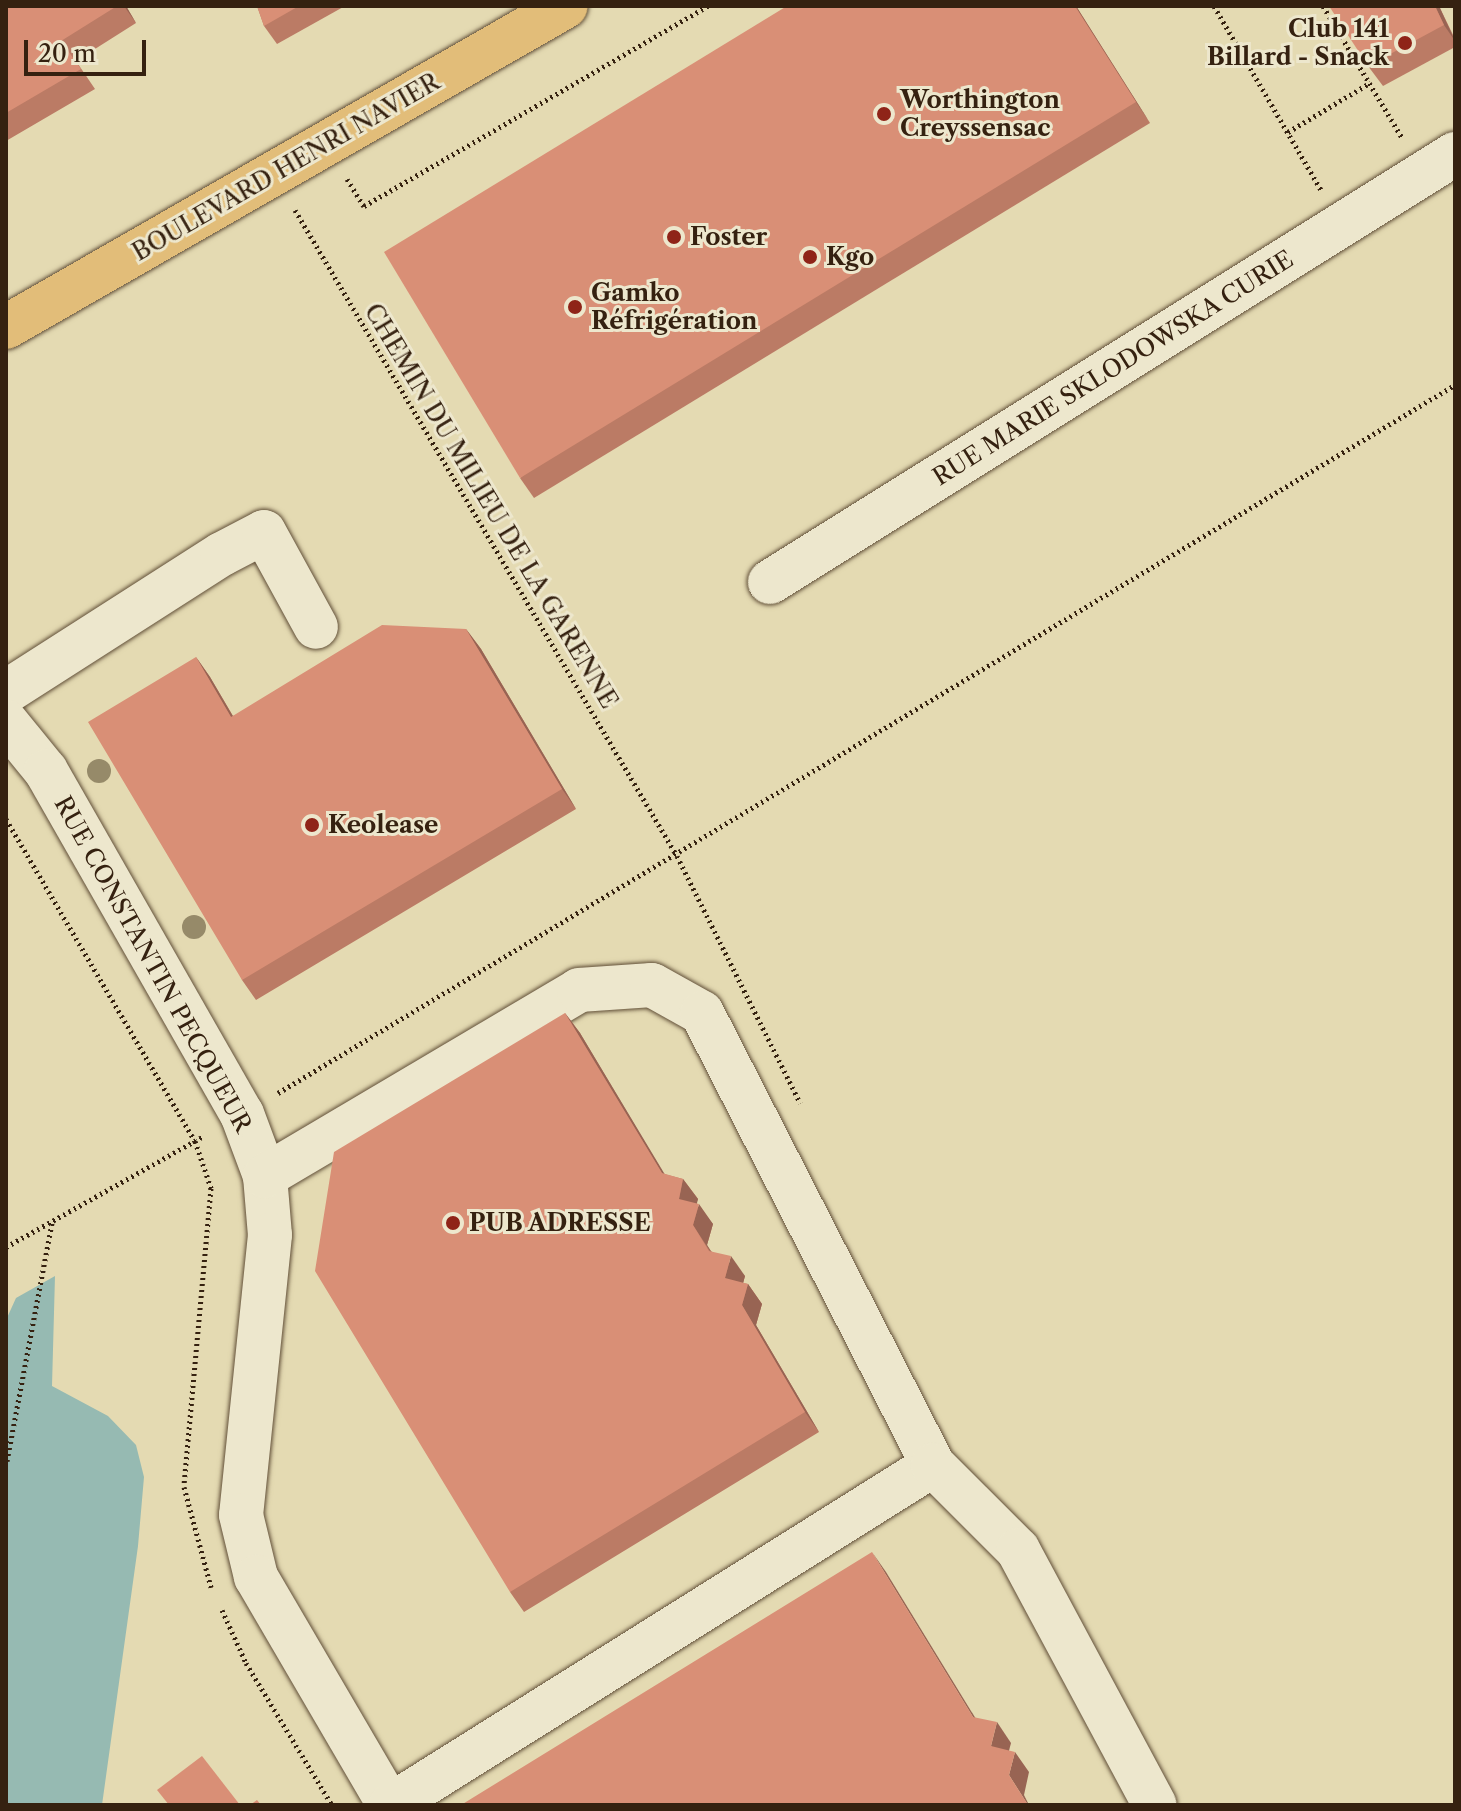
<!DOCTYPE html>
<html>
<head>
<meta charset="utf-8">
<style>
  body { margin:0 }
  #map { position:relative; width:1461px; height:1811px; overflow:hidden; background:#e4dab2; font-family:"Libre Caslon Text",serif }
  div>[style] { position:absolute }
  .water>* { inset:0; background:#96bab2 }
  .path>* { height:5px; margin-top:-2.5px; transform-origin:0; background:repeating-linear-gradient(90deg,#352110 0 2px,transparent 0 6px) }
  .roads { filter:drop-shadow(0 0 2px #614f38) drop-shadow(0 0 2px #614f38) }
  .minor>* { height:44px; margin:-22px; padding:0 22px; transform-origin:22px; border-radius:22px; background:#ede7cd }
  .major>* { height:44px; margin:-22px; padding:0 22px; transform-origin:22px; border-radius:22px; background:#e2bd79 }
  .trees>* { width:24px; height:24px; margin:-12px; border-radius:50%; background:#968a69 }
  .wall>* { inset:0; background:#bb7b65 }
  .shaded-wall>* { inset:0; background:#986453 }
  .building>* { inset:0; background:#d98f76 }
  .dots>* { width:22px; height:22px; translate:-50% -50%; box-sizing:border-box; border:4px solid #ede7cd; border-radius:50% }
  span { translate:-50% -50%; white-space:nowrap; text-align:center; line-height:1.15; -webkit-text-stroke:6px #ede7cd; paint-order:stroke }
  .poi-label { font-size:24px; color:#352110; font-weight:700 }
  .right { translate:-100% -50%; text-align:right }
  .left { translate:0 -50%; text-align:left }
  .street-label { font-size:24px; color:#352110 }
  .frame { position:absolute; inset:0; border:8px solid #352110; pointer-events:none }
  .scale { position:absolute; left:24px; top:40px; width:122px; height:36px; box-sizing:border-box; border:4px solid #352110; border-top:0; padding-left:10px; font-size:24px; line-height:28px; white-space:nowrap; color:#352110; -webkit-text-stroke:6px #ede7cd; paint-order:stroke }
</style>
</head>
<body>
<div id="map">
  <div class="water">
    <div style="clip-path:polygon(55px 1276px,52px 1386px,108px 1416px,136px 1445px,144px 1477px,138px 1546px,102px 1805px,6px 1805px,6px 1320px,16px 1298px)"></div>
  </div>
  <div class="path">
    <div style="left:1214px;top:6px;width:213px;rotate:59.8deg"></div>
    <div style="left:1323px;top:6px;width:155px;rotate:59deg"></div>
    <div style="left:1288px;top:132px;width:96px;rotate:-30.9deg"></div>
    <div style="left:347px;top:179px;width:32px;rotate:58deg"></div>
    <div style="left:364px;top:206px;width:398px;rotate:-30.2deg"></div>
    <div style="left:295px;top:210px;width:750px;rotate:59.4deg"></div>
    <div style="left:677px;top:856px;width:276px;rotate:63.5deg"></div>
    <div style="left:6px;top:819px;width:373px;rotate:59.6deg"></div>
    <div style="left:195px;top:1141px;width:50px;rotate:71.2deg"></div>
    <div style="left:211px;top:1188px;width:300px;rotate:95.2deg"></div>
    <div style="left:184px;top:1487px;width:104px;rotate:74.9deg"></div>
    <div style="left:278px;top:1093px;width:1374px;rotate:-31.03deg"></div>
    <div style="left:6px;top:1247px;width:227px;rotate:-29.3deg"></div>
    <div style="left:7px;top:1461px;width:243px;rotate:-79.3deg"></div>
    <div style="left:222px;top:1610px;width:58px;rotate:65.6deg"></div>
    <div style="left:246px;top:1663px;width:166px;rotate:58.8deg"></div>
  </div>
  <div class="roads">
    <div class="minor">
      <div style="left:770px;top:582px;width:808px;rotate:-32deg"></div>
      <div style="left:6px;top:692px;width:256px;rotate:-32.6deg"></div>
      <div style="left:222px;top:554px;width:47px;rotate:-27.6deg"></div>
      <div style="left:264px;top:532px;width:108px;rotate:61.3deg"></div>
      <div style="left:6px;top:722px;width:63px;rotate:50.8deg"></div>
      <div style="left:46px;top:771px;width:395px;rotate:60.3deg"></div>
      <div style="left:242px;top:1114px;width:66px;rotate:69.6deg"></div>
      <div style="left:265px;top:1176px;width:59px;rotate:85.2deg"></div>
      <div style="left:270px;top:1235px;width:281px;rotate:95.9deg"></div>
      <div style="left:241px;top:1515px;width:64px;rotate:76.4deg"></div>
      <div style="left:256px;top:1577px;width:264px;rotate:59.7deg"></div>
      <div style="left:265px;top:1176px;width:365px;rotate:-30.6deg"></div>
      <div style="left:579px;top:990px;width:73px;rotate:-3.9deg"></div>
      <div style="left:652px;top:985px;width:57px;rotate:29.2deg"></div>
      <div style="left:702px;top:1013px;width:508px;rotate:62.93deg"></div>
      <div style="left:933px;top:1465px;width:640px;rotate:147.9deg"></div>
      <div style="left:933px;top:1465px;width:120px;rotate:45deg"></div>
      <div style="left:1018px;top:1550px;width:289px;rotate:61.8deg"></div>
    </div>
    <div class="major">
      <div style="left:6px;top:327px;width:645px;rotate:-29.82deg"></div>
    </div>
  </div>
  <div class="trees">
    <div style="left:99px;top:771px"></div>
    <div style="left:194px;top:927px"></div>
  </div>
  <div class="wall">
    <div style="clip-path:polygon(6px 6px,126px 6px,136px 23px,76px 61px,95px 89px,6px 141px)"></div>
    <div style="clip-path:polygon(257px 6px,345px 6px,277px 44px,264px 26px)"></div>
    <div style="clip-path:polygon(1076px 6px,1150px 123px,534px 498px,520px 478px)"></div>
    <div style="clip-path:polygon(1439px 6px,1455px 39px,1455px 47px,1383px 86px,1368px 66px)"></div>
    <div style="clip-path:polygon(466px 629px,481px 649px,576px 809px,256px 1000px,242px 980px,196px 657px,210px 677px,233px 716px)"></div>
    <div style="clip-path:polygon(565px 1013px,580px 1033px,664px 1174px,683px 1179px,698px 1199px,696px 1204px,713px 1224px,707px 1245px,711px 1251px,745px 1276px,743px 1283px,748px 1284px,762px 1304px,756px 1325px,819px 1432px,524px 1612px,510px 1592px)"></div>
  </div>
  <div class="shaded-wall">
    <div style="clip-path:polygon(124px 6px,126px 6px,136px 23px)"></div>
    <div style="clip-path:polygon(1075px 6px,1076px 6px,1150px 123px,1136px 102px)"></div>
    <div style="clip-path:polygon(1435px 6px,1439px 6px,1455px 41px,1444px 25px)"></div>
    <div style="clip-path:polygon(466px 629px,481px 649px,576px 809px,562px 789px)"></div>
    <div style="clip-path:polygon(196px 657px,210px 677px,245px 737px,231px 717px)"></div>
    <div style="clip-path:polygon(565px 1013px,580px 1033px,676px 1193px,662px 1173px)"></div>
    <div style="clip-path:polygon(683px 1179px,698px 1199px,693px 1219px,679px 1199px)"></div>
    <div style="clip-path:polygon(699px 1204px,713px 1224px,707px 1245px,723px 1271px,693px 1225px)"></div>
    <div style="clip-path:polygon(731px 1256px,745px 1276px,739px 1299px,725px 1278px)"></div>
    <div style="clip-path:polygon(748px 1284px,762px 1304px,756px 1325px,819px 1432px,805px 1412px,742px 1305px)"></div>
    <div style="clip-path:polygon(872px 1552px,886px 1572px,987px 1737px,973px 1717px)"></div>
    <div style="clip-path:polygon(997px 1722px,1011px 1743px,1005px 1766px,991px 1746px)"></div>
    <div style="clip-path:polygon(1015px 1752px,1029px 1772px,1024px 1795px,1029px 1805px,1028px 1805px,1009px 1775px)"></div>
  </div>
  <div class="building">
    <div style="clip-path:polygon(6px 6px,117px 6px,61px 41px,81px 69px,6px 113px)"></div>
    <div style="clip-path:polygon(257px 6px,299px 6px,264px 26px)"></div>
    <div style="clip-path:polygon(787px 6px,1075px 6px,1136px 102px,520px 478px,384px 252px)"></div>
    <div style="clip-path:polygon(1329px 6px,1435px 6px,1444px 25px,1368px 66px)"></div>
    <div style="clip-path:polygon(382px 625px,466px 629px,562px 789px,242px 980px,88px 722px,196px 657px,231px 717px)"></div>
    <div style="clip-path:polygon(565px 1013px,662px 1173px,683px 1179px,679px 1199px,699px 1204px,693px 1225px,709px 1251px,731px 1256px,725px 1278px,748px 1284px,742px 1305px,805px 1412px,510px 1592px,315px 1271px,334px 1152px)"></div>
    <div style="clip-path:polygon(872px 1552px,973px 1717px,997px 1722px,991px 1746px,1015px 1752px,1009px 1775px,1028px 1805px,461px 1805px)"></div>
    <div style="clip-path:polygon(202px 1756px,240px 1805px,169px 1805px,157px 1790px)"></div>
    <div style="clip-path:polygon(257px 1800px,261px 1805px,250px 1805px)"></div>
  </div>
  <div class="dots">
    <div style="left:1405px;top:43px;background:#8f2418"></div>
    <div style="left:884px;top:114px;background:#8f2418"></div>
    <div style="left:674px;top:237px;background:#8f2418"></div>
    <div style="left:810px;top:257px;background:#8f2418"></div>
    <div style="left:575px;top:307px;background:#8f2418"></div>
    <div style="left:312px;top:825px;background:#8f2418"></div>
    <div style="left:453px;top:1223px;background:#8f2418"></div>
  </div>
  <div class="poi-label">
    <span class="right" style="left:1389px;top:43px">Club 141<br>Billard - Snack</span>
    <span class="left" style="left:900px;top:114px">Worthington<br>Creyssensac</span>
    <span class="left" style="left:690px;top:237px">Foster</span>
    <span class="left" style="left:826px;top:257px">Kgo</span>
    <span class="left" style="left:591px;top:307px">Gamko<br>Réfrigération</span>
    <span class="left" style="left:328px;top:825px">Keolease</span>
    <span class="left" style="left:469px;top:1223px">PUB ADRESSE</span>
  </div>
  <div class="street-label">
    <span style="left:286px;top:167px;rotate:-30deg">BOULEVARD HENRI NAVIER</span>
    <span style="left:1113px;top:368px;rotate:-32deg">RUE MARIE SKLODOWSKA CURIE</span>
    <span style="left:491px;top:506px;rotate:59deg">CHEMIN DU MILIEU DE LA GARENNE</span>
    <span style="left:153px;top:964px;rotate:61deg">RUE CONSTANTIN PECQUEUR</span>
  </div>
  <div class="frame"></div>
  <div class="scale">20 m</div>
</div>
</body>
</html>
